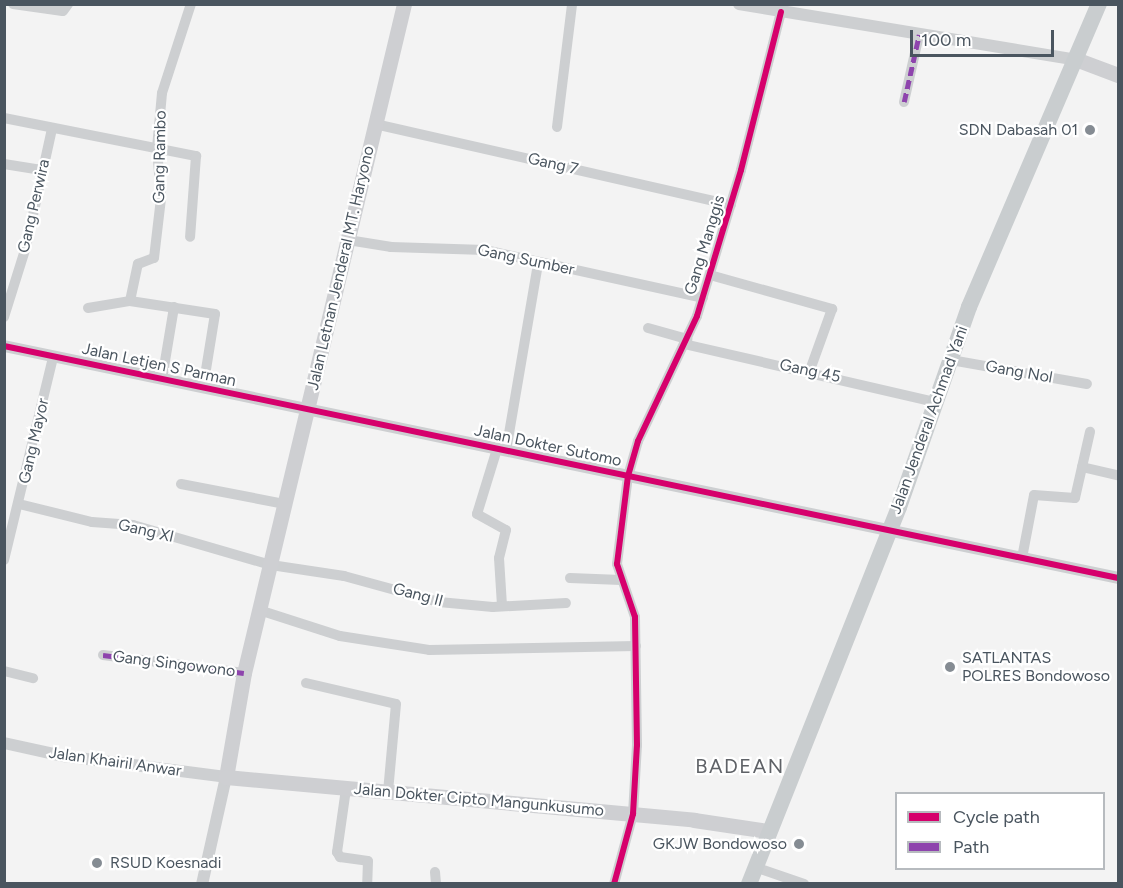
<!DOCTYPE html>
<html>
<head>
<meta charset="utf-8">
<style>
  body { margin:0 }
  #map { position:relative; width:1123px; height:888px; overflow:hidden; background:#f3f3f3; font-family:Figtree,sans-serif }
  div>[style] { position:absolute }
  .minor>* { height:10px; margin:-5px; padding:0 5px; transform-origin:5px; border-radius:5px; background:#cdcfd1 }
  .tertiary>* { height:12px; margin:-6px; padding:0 6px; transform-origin:6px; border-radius:6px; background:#cdcfd1 }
  .secondary>* { height:15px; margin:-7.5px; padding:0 7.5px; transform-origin:7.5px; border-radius:7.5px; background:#cecfd2 }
  .primary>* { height:16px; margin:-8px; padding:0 8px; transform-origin:8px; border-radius:8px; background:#c9cdcf }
  .quiet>* { height:4.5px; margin-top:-2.25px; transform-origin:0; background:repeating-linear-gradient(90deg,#8e44ad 0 9px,transparent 0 13.5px) }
  .cycleway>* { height:6px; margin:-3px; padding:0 3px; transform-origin:3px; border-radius:3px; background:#d6006c }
  .dots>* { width:16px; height:16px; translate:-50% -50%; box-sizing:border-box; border:3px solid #fff; border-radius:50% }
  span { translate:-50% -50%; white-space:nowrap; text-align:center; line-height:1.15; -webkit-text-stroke:4.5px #fff; paint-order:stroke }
  .poi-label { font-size:16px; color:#4a555f }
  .right { translate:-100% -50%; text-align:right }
  .left { translate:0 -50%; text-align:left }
  .street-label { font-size:16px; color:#4a555f }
  .quarter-label { font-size:20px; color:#5f6267; letter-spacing:1.5px }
  .frame { position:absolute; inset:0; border:6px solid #4a555f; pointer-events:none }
  .legend { position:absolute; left:895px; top:792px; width:210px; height:78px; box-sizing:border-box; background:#fff; border:2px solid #b7bbbf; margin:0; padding:8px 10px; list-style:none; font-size:18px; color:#4a555f }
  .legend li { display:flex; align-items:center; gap:12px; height:30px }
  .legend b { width:30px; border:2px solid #b7bbbf }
  .scale { position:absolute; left:910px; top:30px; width:144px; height:27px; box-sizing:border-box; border:3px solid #4a555f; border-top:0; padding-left:8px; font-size:18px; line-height:21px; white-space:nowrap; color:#4a555f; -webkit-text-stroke:4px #fff; paint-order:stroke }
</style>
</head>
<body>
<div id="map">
  <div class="minor">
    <div style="left:13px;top:4px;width:50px;rotate:8deg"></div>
    <div style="left:63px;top:11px;width:9px;rotate:-54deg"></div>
    <div style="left:904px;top:102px;width:69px;rotate:-77.4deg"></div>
    <div style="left:4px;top:118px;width:196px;rotate:11.2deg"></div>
    <div style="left:196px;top:156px;width:81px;rotate:94.2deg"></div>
    <div style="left:375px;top:124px;width:365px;rotate:12.8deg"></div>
    <div style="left:557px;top:127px;width:124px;rotate:-83deg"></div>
    <div style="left:4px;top:164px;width:38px;rotate:9deg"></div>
    <div style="left:348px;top:240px;width:44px;rotate:9.2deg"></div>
    <div style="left:391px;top:247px;width:94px;rotate:1.8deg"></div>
    <div style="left:485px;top:250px;width:223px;rotate:12.4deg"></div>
    <div style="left:710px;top:275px;width:127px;rotate:15.6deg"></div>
    <div style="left:832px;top:309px;width:65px;rotate:109.8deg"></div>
    <div style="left:130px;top:301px;width:38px;rotate:-78deg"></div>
    <div style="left:138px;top:264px;width:17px;rotate:-21deg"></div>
    <div style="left:154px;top:258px;width:60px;rotate:-83.3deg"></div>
    <div style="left:161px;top:198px;width:50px;rotate:-94.6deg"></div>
    <div style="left:157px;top:148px;width:55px;rotate:-84.8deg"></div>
    <div style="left:162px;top:93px;width:94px;rotate:-72deg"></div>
    <div style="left:88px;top:308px;width:43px;rotate:-9.5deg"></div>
    <div style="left:130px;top:301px;width:86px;rotate:8.7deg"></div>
    <div style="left:215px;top:314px;width:75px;rotate:99.2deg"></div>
    <div style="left:4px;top:317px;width:73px;rotate:-72.6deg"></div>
    <div style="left:26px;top:247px;width:121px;rotate:-77.6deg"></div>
    <div style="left:648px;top:328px;width:41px;rotate:15.8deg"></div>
    <div style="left:684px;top:344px;width:259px;rotate:13deg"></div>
    <div style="left:951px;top:360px;width:138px;rotate:10deg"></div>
    <div style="left:162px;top:379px;width:73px;rotate:-80.5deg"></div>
    <div style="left:497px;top:449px;width:68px;rotate:107.1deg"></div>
    <div style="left:477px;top:514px;width:33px;rotate:29deg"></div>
    <div style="left:506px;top:530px;width:29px;rotate:104deg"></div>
    <div style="left:499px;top:558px;width:48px;rotate:86.4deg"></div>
    <div style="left:506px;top:451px;width:191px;rotate:-80.3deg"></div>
    <div style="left:1082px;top:467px;width:37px;rotate:13deg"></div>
    <div style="left:181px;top:484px;width:106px;rotate:10.9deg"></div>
    <div style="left:19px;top:504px;width:75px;rotate:13.9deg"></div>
    <div style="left:92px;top:522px;width:41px;rotate:4.2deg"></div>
    <div style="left:133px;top:525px;width:144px;rotate:16.2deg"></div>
    <div style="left:271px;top:565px;width:74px;rotate:8.6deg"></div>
    <div style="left:344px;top:576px;width:98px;rotate:15.3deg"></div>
    <div style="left:439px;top:602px;width:54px;rotate:5.3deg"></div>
    <div style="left:493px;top:607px;width:73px;rotate:-3.1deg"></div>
    <div style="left:1022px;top:558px;width:64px;rotate:-79.2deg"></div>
    <div style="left:1034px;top:495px;width:41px;rotate:4.2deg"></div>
    <div style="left:1075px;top:498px;width:68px;rotate:-77.2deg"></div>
    <div style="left:4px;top:560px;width:209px;rotate:-76.4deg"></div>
    <div style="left:570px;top:578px;width:51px;rotate:2.2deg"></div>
    <div style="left:259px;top:610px;width:85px;rotate:17.8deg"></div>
    <div style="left:340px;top:636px;width:90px;rotate:8.9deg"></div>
    <div style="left:429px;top:650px;width:207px;rotate:-1.1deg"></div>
    <div style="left:103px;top:655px;width:142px;rotate:7.3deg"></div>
    <div style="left:4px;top:671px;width:30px;rotate:14deg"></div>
    <div style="left:306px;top:683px;width:92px;rotate:13.1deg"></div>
    <div style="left:396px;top:704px;width:88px;rotate:95.2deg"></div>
    <div style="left:346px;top:789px;width:64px;rotate:98.1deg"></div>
    <div style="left:337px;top:852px;width:6px;rotate:59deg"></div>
    <div style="left:340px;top:857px;width:28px;rotate:8deg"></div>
    <div style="left:368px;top:861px;width:23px;rotate:92deg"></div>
    <div style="left:755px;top:867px;width:52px;rotate:19.1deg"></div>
    <div style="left:435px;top:872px;width:12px;rotate:85deg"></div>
    <div style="left:614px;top:884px;width:73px;rotate:-74.8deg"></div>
    <div style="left:633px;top:814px;width:69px;rotate:-86.7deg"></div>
    <div style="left:637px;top:745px;width:128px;rotate:-90.9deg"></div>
    <div style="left:635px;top:617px;width:56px;rotate:-108.8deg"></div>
    <div style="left:617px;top:564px;width:89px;rotate:-82.9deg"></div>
    <div style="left:628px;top:476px;width:36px;rotate:-74deg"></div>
    <div style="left:638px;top:441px;width:138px;rotate:-64.7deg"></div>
    <div style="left:697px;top:316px;width:152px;rotate:-73.2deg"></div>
    <div style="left:741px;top:170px;width:163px;rotate:-75.8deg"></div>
  </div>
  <div class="tertiary">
    <div style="left:739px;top:4px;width:344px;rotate:9.4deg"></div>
    <div style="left:4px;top:346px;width:1138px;rotate:11.76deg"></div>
    <div style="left:4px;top:743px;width:60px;rotate:12.4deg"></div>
    <div style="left:63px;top:756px;width:164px;rotate:7.3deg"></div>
    <div style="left:226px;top:777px;width:110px;rotate:102.6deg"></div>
  </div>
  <div class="secondary">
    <div style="left:404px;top:4px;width:688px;rotate:103.45deg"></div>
    <div style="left:244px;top:673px;width:106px;rotate:99.8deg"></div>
    <div style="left:226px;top:777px;width:470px;rotate:5.2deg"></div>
    <div style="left:694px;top:820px;width:75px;rotate:8.5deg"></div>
    <div style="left:1078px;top:60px;width:43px;rotate:20.6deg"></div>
  </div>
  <div class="primary">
    <div style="left:749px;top:884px;width:406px;rotate:-68.3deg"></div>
    <div style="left:899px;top:507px;width:212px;rotate:-70.7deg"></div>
    <div style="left:969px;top:307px;width:330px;rotate:-66.8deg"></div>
  </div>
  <div class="quiet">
    <div style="left:904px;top:102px;width:69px;rotate:-77.4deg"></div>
    <div style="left:103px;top:655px;width:142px;rotate:7.3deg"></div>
  </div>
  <div class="cycleway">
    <div style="left:4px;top:346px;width:1138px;rotate:11.76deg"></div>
    <div style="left:614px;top:884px;width:73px;rotate:-74.8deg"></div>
    <div style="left:633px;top:814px;width:69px;rotate:-86.7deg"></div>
    <div style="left:637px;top:745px;width:128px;rotate:-90.9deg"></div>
    <div style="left:635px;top:617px;width:56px;rotate:-108.8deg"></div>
    <div style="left:617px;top:564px;width:89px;rotate:-82.9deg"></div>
    <div style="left:628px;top:476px;width:36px;rotate:-74deg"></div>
    <div style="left:638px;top:441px;width:138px;rotate:-64.7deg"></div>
    <div style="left:697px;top:316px;width:152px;rotate:-73.2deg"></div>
    <div style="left:741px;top:170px;width:163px;rotate:-75.8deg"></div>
  </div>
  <div class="dots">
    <div style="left:1090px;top:130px;background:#858c93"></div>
    <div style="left:950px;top:667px;background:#858c93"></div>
    <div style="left:799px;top:844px;background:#858c93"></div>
    <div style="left:97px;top:863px;background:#858c93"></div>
  </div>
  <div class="poi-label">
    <span class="right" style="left:1078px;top:130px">SDN Dabasah 01</span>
    <span class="left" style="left:962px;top:667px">SATLANTAS<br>POLRES Bondowoso</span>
    <span class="right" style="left:787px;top:844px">GKJW Bondowoso</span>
    <span class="left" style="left:110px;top:863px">RSUD Koesnadi</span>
  </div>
  <div class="street-label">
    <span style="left:160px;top:157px;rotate:-89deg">Gang Rambo</span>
    <span style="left:553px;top:164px;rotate:13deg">Gang 7</span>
    <span style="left:34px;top:206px;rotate:-77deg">Gang Perwira</span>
    <span style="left:705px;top:245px;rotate:-73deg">Gang Manggis</span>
    <span style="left:526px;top:260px;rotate:12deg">Gang Sumber</span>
    <span style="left:341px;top:268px;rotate:-77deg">Jalan Letnan Jenderal MT. Haryono</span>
    <span style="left:159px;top:365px;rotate:12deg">Jalan Letjen S Parman</span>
    <span style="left:810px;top:371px;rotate:12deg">Gang 45</span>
    <span style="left:1019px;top:372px;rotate:10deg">Gang Nol</span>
    <span style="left:929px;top:420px;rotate:-70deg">Jalan Jenderal Achmad Yani</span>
    <span style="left:34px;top:441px;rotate:-77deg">Gang Mayor</span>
    <span style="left:548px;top:446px;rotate:12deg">Jalan Dokter Sutomo</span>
    <span style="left:146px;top:531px;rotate:13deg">Gang XI</span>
    <span style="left:418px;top:595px;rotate:15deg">Gang II</span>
    <span style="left:174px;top:664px;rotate:7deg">Gang Singowono</span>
    <span style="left:115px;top:762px;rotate:8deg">Jalan Khairil Anwar</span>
    <span style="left:479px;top:800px;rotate:5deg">Jalan Dokter Cipto Mangunkusumo</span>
  </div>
  <div class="quarter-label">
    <span style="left:740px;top:766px">BADEAN</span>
  </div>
  <div class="frame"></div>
  <ul class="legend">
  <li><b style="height:8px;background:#d6006c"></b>Cycle path</li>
  <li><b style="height:8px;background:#8e44ad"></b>Path</li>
  </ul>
  <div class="scale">100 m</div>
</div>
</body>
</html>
